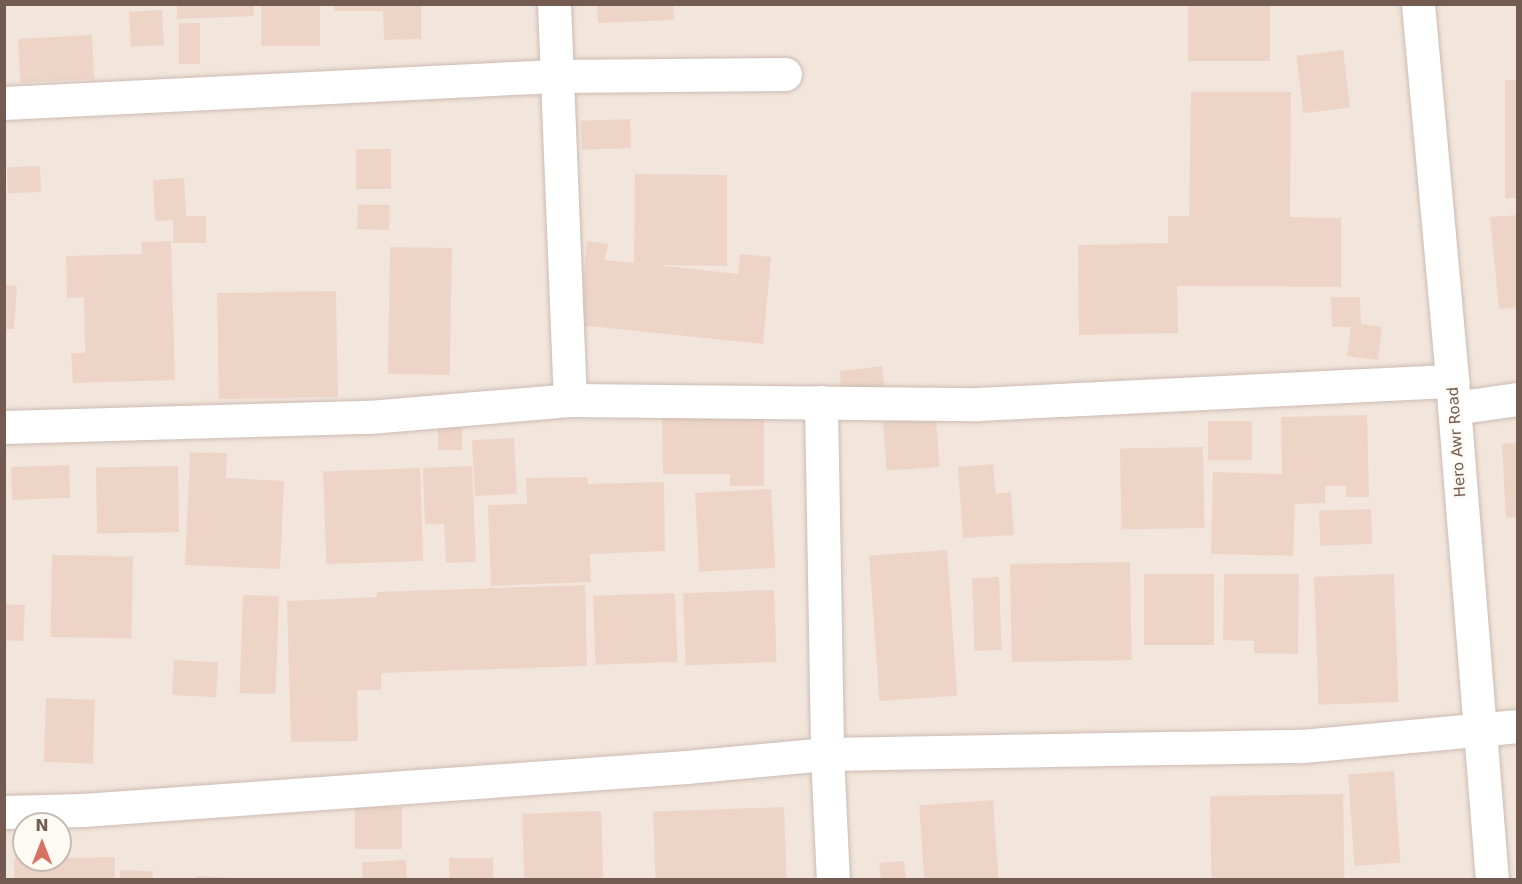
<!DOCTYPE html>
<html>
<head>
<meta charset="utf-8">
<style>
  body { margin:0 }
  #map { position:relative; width:1522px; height:884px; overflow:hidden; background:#fbf4ed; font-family:"DejaVu Sans",sans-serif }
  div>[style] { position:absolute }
  .residential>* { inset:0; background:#f2e6dc }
  .building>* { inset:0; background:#edd4c7; transform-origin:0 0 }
  .roads { filter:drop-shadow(0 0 2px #ccbcb3) drop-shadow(0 0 2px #ccbcb3) }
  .minor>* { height:33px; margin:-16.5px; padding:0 16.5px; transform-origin:16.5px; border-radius:16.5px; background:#fff }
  span { translate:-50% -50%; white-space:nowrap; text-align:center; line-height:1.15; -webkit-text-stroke:5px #fdf9f3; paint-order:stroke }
  .street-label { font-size:15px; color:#745b51 }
  .frame { position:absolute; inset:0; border:6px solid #745b51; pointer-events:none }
  .north { position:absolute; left:12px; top:812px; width:60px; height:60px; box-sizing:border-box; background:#fdf9f3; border:2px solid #c6bab2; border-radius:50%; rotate:0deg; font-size:16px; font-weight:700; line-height:24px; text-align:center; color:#745b51 }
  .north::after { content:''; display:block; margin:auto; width:21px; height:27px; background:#d67261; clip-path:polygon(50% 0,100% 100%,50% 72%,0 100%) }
</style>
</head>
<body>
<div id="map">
  <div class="residential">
    <div style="clip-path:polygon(evenodd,5px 5px,1517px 5px,1517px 879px,5px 880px,5px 5px,24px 824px,60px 824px,60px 860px,24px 860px,24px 824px)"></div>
  </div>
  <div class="building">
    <div style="clip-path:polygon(177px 4px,253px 4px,254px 16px,177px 19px)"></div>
    <div style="left:261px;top:4px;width:59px;height:42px"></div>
    <div style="clip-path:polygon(334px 4px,421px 4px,421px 39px,384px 40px,383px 11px,334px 11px)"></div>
    <div style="left:1188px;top:4px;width:82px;height:57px"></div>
    <div style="clip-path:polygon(597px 5px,673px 5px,674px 20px,598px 23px)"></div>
    <div style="left:162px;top:10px;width:35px;height:33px;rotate:87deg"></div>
    <div style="left:179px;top:23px;width:21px;height:41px"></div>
    <div style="left:92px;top:35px;width:44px;height:74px;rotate:87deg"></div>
    <div style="left:1343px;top:50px;width:58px;height:47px;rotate:83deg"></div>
    <div style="left:1505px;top:80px;width:13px;height:118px"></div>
    <div style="clip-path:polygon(1191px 92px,1291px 92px,1290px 217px,1341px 218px,1341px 287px,1177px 286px,1178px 333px,1079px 335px,1078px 245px,1168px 243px,1168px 216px,1189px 216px)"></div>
    <div style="left:630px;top:119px;width:29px;height:49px;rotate:88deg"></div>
    <div style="left:356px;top:149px;width:35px;height:40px"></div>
    <div style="left:40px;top:166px;width:26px;height:33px;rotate:88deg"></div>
    <div style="clip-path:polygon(635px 174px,727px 175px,727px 266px,657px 265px,738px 274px,740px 254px,771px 257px,763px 344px,579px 325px,587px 241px,608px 244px,605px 260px,634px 263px)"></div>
    <div style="clip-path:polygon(184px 178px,186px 216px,206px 216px,206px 243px,173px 243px,173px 220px,155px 221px,153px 180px)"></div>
    <div style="left:358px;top:204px;width:32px;height:25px;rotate:2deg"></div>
    <div style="clip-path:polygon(1518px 215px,1518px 307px,1499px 309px,1490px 217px)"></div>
    <div style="clip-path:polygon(171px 241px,175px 380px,73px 383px,71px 353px,85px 353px,84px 297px,67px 298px,66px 256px,142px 254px,141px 242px)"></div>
    <div style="left:390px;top:247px;width:62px;height:127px;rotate:1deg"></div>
    <div style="clip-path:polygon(5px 285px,17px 286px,14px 329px,5px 329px)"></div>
    <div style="left:336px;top:291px;width:106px;height:119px;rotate:89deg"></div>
    <div style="clip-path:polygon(1331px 297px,1360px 297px,1361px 324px,1382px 327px,1378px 360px,1347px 356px,1351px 327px,1332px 327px)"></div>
    <div style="left:882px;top:366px;width:25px;height:43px;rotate:83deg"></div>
    <div style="clip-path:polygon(764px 413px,764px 486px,730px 486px,730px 474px,663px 474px,662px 414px)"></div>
    <div style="clip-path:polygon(1367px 415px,1369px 497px,1346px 497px,1346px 486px,1325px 486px,1325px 503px,1295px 504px,1293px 556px,1211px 554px,1213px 472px,1282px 474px,1281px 417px)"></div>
    <div style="left:936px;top:418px;width:49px;height:53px;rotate:86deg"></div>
    <div style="left:1208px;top:421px;width:44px;height:39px"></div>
    <div style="left:438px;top:422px;width:24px;height:28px"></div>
    <div style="left:514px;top:438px;width:56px;height:42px;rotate:87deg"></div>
    <div style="clip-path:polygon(1518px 443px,1518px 517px,1506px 518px,1502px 444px)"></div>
    <div style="left:1203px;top:447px;width:81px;height:83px;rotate:89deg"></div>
    <div style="clip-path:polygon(190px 452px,227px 453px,226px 478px,284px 481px,280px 569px,185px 565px)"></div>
    <div style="clip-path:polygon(993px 464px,996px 494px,1011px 492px,1014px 535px,963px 538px,958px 467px)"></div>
    <div style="left:69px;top:465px;width:33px;height:58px;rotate:88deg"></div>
    <div style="left:178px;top:466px;width:66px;height:82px;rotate:89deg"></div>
    <div style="clip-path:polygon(472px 466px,476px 562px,446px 563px,444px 524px,425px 524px,423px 468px)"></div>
    <div style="left:420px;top:468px;width:93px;height:97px;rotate:88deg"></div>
    <div style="clip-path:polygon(587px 477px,588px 484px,664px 482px,665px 551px,590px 554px,591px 582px,491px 586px,488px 505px,527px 504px,526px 478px)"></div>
    <div style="left:771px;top:489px;width:79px;height:76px;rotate:87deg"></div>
    <div style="left:1371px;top:509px;width:35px;height:52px;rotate:88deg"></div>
    <div style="left:947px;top:550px;width:146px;height:78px;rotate:86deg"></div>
    <div style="left:52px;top:555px;width:81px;height:82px;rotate:1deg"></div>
    <div style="left:1130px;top:562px;width:98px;height:120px;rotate:89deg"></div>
    <div style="left:1214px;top:574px;width:71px;height:70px;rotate:90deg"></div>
    <div style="clip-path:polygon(1224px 574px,1299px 574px,1298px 654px,1254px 653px,1254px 641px,1223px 640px)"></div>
    <div style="left:1394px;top:574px;width:128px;height:80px;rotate:88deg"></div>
    <div style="left:999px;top:577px;width:73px;height:27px;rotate:88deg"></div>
    <div style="clip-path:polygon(585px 585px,587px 666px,381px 673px,381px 690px,357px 690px,358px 741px,291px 742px,287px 601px,377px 597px,377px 592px)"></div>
    <div style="left:774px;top:590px;width:72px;height:91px;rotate:88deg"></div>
    <div style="left:675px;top:593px;width:69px;height:82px;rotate:88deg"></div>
    <div style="left:243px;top:595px;width:36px;height:98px;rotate:2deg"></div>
    <div style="left:4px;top:604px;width:21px;height:36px;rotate:3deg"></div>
    <div style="left:174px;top:660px;width:44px;height:35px;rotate:3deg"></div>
    <div style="left:46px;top:698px;width:49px;height:64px;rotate:2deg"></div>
    <div style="left:1394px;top:771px;width:92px;height:46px;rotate:86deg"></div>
    <div style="left:1343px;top:794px;width:86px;height:133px;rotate:89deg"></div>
    <div style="left:993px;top:800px;width:80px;height:74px;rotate:86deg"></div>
    <div style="left:355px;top:807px;width:47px;height:42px"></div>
    <div style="left:784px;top:807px;width:73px;height:131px;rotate:88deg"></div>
    <div style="left:601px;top:811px;width:69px;height:79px;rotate:88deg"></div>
    <div style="clip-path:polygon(115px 857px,115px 880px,14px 880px,14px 858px,60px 860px,60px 858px)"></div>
    <div style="left:493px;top:858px;width:22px;height:44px;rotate:90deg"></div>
    <div style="left:406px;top:860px;width:20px;height:44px;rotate:87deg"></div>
    <div style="clip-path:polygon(904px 861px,906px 880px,881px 880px,879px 863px)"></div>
    <div style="left:120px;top:870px;width:33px;height:10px;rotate:2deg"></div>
    <div style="clip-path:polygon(196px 876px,237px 878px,237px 880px,196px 880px)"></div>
  </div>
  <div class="roads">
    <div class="minor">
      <div style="left:554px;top:4px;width:396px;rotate:87.7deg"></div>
      <div style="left:570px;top:400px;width:408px;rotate:0.6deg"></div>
      <div style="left:978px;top:404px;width:475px;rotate:-2.8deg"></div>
      <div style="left:1418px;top:4px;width:379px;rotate:84.8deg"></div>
      <div style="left:1452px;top:381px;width:501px;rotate:85.42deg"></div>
      <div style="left:4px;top:103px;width:552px;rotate:-2.81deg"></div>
      <div style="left:555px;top:76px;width:230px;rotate:-0.5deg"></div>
      <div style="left:821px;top:402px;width:352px;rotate:89deg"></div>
      <div style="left:827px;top:754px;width:126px;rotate:87.3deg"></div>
      <div style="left:1454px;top:408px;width:65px;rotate:-8deg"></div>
      <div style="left:4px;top:427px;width:365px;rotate:-1.6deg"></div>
      <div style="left:369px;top:417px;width:202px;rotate:-4.8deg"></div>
      <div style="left:4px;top:812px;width:79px;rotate:-1.5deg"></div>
      <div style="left:83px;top:810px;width:605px;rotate:-4.08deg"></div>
      <div style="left:686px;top:767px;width:142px;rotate:-5.3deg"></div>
      <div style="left:827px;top:754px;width:476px;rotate:-1deg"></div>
      <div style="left:1303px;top:746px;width:216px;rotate:-5.3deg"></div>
    </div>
  </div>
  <div class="street-label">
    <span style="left:1457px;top:442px;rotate:-94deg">Hero Awr Road</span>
  </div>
  <div class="frame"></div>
  <div class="north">N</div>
</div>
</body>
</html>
